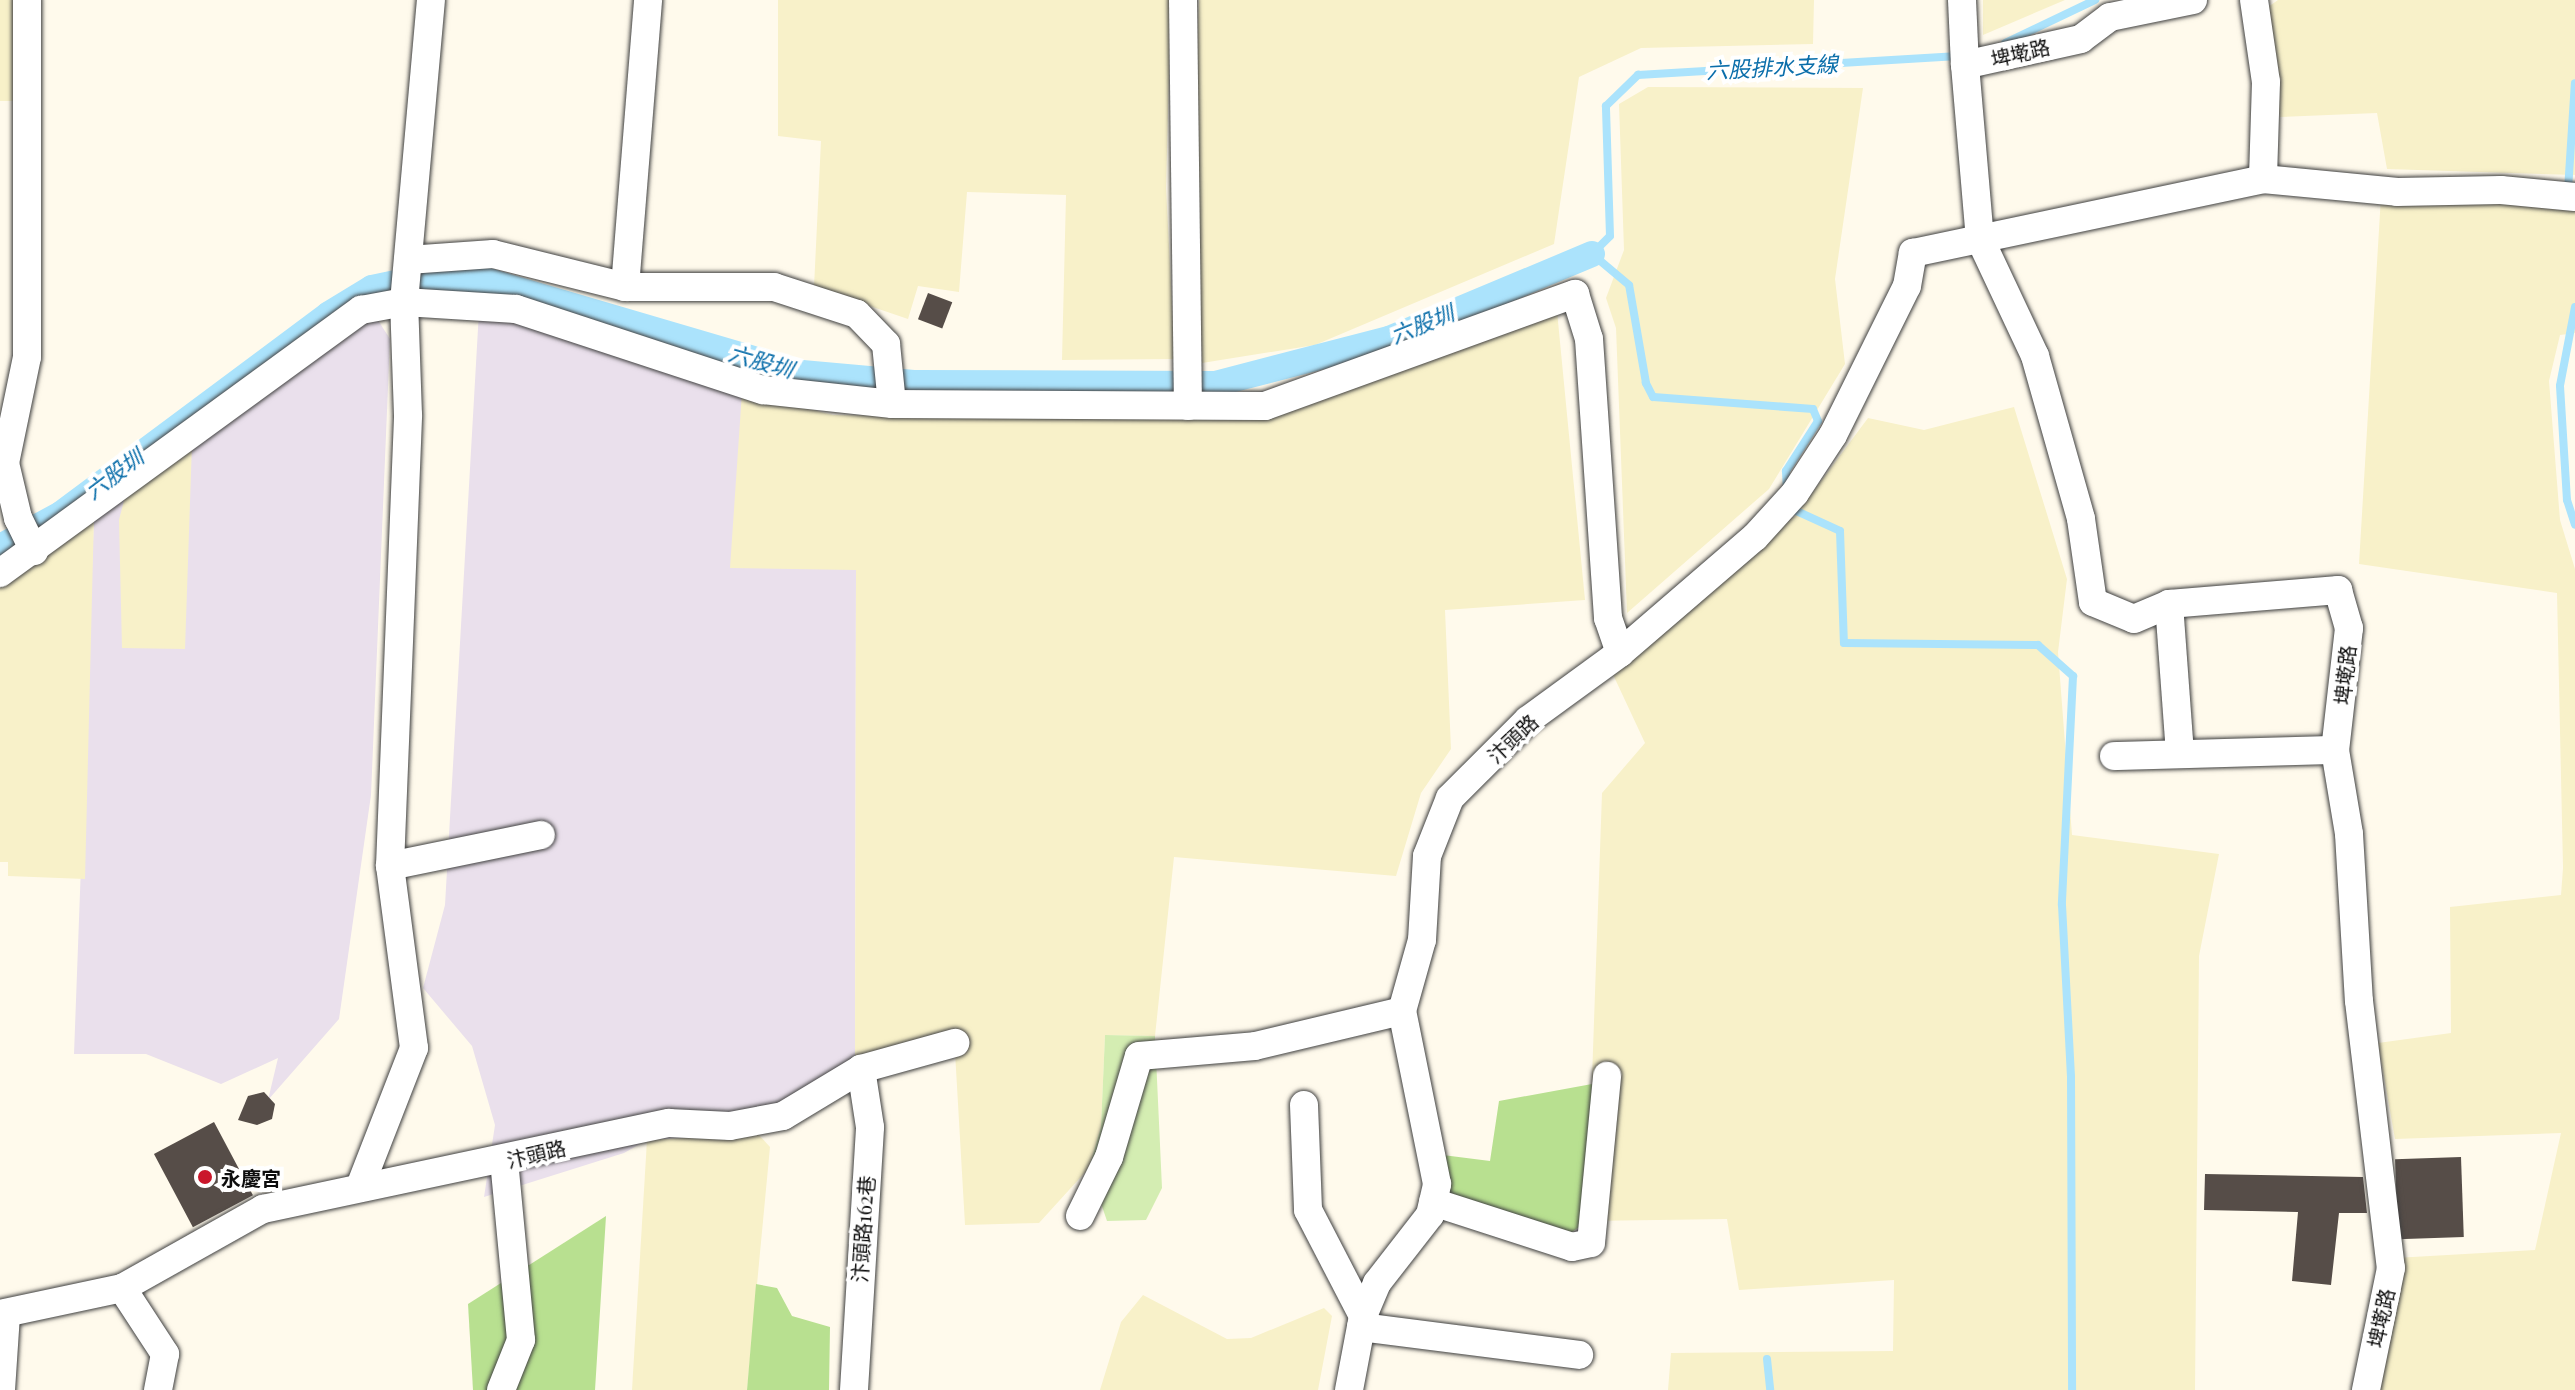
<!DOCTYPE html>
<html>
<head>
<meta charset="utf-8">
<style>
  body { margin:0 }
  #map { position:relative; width:2575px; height:1390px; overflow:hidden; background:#fffaec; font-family:"Playfair Display","Noto Sans TC",serif }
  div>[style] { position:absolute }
  .industrial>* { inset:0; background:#eae0ec }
  .farmland>* { inset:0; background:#f8f1c9; transform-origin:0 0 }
  .green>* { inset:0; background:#d4edb2 }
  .forest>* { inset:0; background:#b8e090 }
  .stream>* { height:8px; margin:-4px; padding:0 4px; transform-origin:4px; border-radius:4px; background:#abe3fc }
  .canal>* { height:26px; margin:-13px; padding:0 13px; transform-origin:13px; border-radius:13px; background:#abe3fc }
  .building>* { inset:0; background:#564d48; transform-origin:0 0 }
  .roads { filter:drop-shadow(0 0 2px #404040) drop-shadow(0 0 2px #404040) }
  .minor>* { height:28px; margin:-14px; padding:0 14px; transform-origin:14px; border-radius:14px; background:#fff }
  .dots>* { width:22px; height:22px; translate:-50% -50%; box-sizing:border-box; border:4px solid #fff; border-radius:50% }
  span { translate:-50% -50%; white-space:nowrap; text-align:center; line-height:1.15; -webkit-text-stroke:8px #fff; paint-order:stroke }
  .street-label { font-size:20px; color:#0d0d0d }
  .poi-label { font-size:20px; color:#0d0d0d; font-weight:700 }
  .left { translate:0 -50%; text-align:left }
  .water-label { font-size:22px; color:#0a6eaa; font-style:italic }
</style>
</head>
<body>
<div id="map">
  <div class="industrial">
    <div style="clip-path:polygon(352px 310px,376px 317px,390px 339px,371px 795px,339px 1019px,268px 1100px,278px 1058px,221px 1084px,146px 1054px,74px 1054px,94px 515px)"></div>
    <div style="clip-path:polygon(479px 311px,742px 392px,856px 570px,855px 1063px,758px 1134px,647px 1140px,624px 1153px,484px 1197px,495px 1125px,472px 1046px,423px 988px,445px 905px)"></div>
  </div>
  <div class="farmland">
    <div style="left:0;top:0;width:16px;height:101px"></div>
    <div style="clip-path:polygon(778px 0,1171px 0,1166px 188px,1175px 359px,1062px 360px,1066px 195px,967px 192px,959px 292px,918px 286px,908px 319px,814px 287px,821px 141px,778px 136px)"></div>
    <div style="clip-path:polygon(1199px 0,1814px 0,1813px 44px,1641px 48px,1579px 77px,1554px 244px,1315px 345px,1202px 363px,1192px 152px)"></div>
    <div style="clip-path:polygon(1983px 0,2065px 0,1983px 35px)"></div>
    <div style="clip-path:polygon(2278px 0,2575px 0,2575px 175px,2387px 169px,2377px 113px,2280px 117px,2265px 9px)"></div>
    <div style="clip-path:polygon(1648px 87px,1863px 88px,1835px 279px,1845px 364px,1769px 489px,1627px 613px,1616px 328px,1606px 298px,1624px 250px,1619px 104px)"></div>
    <div style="clip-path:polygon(2381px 196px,2575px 202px,2575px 333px,2560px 335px,2549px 381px,2560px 520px,2575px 569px,2575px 1390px,2373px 1390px,2395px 1258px,2535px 1250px,2561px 1133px,2395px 1139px,2378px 1043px,2451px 1033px,2450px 907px,2561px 895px,2563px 868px,2557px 593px,2359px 564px)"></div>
    <div style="clip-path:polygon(1557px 311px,1585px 600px,1445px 610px,1451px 749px,1421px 793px,1396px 876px,1174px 857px,1155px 1036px,1105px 1035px,1101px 1127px,1089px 1168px,1039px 1223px,965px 1225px,955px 1052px,855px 1063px,856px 570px,730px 568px,742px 392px,833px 415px,1214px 419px)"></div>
    <div style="clip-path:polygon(2014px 407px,2067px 579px,2058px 652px,2072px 835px,2219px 854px,2199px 956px,2195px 1390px,1668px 1390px,1671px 1353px,1893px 1351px,1894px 1280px,1739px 1290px,1727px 1219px,1587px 1221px,1602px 793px,1645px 743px,1602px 651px,1795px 516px,1868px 418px,1924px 430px)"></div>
    <div style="clip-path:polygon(192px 443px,185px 649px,122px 648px,119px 520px,128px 485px)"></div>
    <div style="clip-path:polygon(94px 515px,85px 879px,8px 876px,8px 862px,0 862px,0 588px)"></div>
    <div style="clip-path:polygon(758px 1134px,770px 1147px,747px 1390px,632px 1390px,647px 1140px)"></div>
    <div style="clip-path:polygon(1143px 1295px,1227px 1339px,1251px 1338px,1324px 1308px,1332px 1316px,1318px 1390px,1100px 1390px,1121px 1322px)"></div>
  </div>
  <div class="green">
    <div style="clip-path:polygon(1105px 1035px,1155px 1036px,1162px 1188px,1146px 1220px,1107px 1221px,1089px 1168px,1101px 1127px)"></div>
  </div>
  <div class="forest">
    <div style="clip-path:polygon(1592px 1084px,1587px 1221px,1557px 1243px,1429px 1210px,1427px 1153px,1490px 1161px,1499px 1101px)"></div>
    <div style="clip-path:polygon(606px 1216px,595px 1390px,473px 1390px,468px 1304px)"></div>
    <div style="clip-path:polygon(756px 1284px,777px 1288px,792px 1316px,830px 1327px,829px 1390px,747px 1390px)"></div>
  </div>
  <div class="stream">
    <div style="left:2005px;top:43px;width:100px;rotate:-25.5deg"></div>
    <div style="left:2568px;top:190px;width:107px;rotate:-86.3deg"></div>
    <div style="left:2575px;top:307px;width:80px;rotate:100.8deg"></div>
    <div style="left:2560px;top:386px;width:114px;rotate:86.5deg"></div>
    <div style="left:2567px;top:500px;width:26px;rotate:72deg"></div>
    <div style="left:1787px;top:491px;width:20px;rotate:-93deg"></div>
    <div style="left:1786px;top:471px;width:59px;rotate:-57.4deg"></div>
    <div style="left:1818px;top:421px;width:13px;rotate:-113deg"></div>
    <div style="left:1813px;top:409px;width:160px;rotate:-175.7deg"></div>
    <div style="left:1653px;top:397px;width:16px;rotate:-117deg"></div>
    <div style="left:1646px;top:383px;width:99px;rotate:-99.8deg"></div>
    <div style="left:1629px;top:285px;width:48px;rotate:-140deg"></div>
    <div style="left:1592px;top:254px;width:25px;rotate:-45deg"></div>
    <div style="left:1610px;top:236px;width:130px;rotate:-91.8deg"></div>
    <div style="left:1606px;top:106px;width:45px;rotate:-44.1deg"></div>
    <div style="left:1638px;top:75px;width:321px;rotate:-3.4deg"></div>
    <div style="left:1790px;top:508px;width:55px;rotate:24.7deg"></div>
    <div style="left:1840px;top:531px;width:112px;rotate:88deg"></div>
    <div style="left:1844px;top:643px;width:194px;rotate:0.6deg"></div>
    <div style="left:2038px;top:645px;width:47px;rotate:41.5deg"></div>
    <div style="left:2073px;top:676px;width:229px;rotate:92.8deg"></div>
    <div style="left:2062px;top:905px;width:172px;rotate:87deg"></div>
    <div style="left:2071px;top:1077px;width:313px;rotate:89.8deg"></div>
    <div style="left:1767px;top:1359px;width:31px;rotate:84deg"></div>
  </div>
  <div class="canal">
    <div style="left:0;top:547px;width:69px;rotate:-28.4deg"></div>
    <div style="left:61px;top:514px;width:334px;rotate:-36.7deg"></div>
    <div style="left:329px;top:314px;width:50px;rotate:-31.2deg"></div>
    <div style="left:372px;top:288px;width:40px;rotate:-12deg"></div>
    <div style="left:411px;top:280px;width:74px"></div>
    <div style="left:485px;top:280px;width:330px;rotate:16.4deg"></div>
    <div style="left:802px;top:373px;width:112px;rotate:5.1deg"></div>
    <div style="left:914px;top:383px;width:301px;rotate:0.2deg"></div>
    <div style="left:1215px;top:384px;width:180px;rotate:-14.5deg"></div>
    <div style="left:1389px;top:339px;width:220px;rotate:-22.7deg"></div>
  </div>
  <div class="building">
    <div style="left:928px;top:293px;width:26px;height:28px;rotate:21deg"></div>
    <div style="clip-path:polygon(264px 1092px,275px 1104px,272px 1119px,257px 1125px,238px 1120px,248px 1096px)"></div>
    <div style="left:214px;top:1122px;width:83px;height:68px;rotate:62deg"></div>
    <div style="left:2461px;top:1157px;width:80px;height:66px;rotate:88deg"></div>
    <div style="clip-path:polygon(2205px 1174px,2363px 1177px,2367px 1213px,2339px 1213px,2331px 1285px,2292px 1281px,2298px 1212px,2204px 1210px)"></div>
  </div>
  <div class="roads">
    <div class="minor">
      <div style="left:27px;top:0;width:357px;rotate:90deg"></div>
      <div style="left:27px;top:357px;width:108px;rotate:101.7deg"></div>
      <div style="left:5px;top:463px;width:57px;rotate:76.7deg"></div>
      <div style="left:18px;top:518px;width:37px;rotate:64deg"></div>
      <div style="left:1183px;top:0;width:406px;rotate:89.3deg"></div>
      <div style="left:1962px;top:0;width:65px;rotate:87.4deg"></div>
      <div style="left:2193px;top:0;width:85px;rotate:168.4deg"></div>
      <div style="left:2110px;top:17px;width:36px;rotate:143deg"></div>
      <div style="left:2081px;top:39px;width:119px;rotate:167.4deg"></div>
      <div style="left:1965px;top:65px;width:175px;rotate:85.1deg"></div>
      <div style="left:1980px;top:239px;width:129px;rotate:64.8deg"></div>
      <div style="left:2035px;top:356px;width:169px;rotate:74.2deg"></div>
      <div style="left:2081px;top:519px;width:84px;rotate:81.8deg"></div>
      <div style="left:2093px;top:602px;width:44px;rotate:22.5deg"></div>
      <div style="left:2134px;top:619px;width:38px;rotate:-23deg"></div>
      <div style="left:2169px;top:604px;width:170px;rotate:-4.7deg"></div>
      <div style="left:2338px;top:590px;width:40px;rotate:74deg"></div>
      <div style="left:2349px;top:628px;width:123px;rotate:96.5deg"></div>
      <div style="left:2335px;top:750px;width:85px;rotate:80.5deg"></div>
      <div style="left:2349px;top:834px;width:167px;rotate:86.6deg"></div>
      <div style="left:2359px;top:1001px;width:269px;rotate:83.2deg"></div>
      <div style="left:2391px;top:1268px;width:125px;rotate:101.6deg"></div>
      <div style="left:2254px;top:0;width:83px;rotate:81.7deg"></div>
      <div style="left:2266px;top:82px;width:97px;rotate:91.8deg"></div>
      <div style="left:2263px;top:179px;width:135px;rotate:5.5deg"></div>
      <div style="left:2397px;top:192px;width:104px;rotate:-1.1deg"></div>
      <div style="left:2501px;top:190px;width:74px;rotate:5.4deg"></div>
      <div style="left:408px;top:260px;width:85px;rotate:-4deg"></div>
      <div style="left:493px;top:254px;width:136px;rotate:14deg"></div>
      <div style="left:625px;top:287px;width:149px"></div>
      <div style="left:774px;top:287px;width:87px;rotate:18deg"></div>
      <div style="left:857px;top:314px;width:42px;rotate:46deg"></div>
      <div style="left:886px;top:344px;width:60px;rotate:84.3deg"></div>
      <div style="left:625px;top:287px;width:288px;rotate:-85.4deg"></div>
      <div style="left:0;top:573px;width:447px;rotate:-36.1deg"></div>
      <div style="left:361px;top:310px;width:44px;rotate:-10.5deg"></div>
      <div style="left:404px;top:302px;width:112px;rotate:3.6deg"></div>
      <div style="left:516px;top:309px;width:260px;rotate:18.2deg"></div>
      <div style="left:763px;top:390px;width:130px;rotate:6.2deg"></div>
      <div style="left:892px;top:404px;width:373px;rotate:0.3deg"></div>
      <div style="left:1265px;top:406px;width:330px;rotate:-19.9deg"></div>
      <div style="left:1575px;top:294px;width:47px;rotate:72.7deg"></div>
      <div style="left:1589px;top:339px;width:280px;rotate:86.1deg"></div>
      <div style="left:1608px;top:618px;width:37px;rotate:71deg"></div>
      <div style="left:2169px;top:604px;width:149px;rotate:85.8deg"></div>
      <div style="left:2114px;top:756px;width:221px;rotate:-1.6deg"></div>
      <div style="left:390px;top:866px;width:154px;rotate:-11.6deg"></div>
      <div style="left:1304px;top:1105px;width:105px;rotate:87.8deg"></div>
      <div style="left:1308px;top:1210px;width:119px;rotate:62.6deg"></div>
      <div style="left:361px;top:1184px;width:146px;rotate:-68.7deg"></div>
      <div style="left:414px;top:1048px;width:184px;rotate:-97.5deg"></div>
      <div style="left:390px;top:866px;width:451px;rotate:-87.7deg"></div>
      <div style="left:408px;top:415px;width:113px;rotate:-92deg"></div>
      <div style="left:404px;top:302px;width:303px;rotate:-84.9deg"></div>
      <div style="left:1433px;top:1202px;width:146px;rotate:17.9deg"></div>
      <div style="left:1572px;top:1247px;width:19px;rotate:-12deg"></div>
      <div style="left:1591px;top:1243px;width:168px;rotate:-84.5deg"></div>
      <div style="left:1080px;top:1216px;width:66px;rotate:-63.8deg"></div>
      <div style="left:1109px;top:1157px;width:105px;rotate:-73.5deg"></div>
      <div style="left:1139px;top:1056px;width:116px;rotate:-4.9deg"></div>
      <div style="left:1255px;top:1046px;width:151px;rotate:-13.4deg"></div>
      <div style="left:122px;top:1288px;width:79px;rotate:56.9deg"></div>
      <div style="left:165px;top:1354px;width:37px;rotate:101deg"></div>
      <div style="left:0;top:1314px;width:125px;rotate:-12deg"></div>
      <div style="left:122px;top:1288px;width:162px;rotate:-29.3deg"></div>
      <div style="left:263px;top:1209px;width:415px;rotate:-12deg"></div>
      <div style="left:669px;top:1123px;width:61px;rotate:2.8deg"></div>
      <div style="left:730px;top:1126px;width:54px;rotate:-10.7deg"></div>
      <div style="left:783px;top:1116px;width:91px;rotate:-31.1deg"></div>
      <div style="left:861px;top:1069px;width:98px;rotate:-15.5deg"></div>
      <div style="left:1361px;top:1327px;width:220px;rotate:7.3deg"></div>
      <div style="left:1px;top:1390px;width:76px;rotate:-86.2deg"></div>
      <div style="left:501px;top:1390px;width:54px;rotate:-68.2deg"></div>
      <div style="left:521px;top:1340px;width:180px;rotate:-95.4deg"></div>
      <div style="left:854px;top:1390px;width:263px;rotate:-86.5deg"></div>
      <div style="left:870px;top:1127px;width:59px;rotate:-98.8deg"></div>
      <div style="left:1349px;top:1390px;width:75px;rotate:-79.3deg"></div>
      <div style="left:1363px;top:1316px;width:36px;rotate:-67deg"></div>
      <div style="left:1377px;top:1283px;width:86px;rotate:-52.1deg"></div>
      <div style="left:1430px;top:1215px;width:32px;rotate:-77deg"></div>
      <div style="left:1437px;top:1184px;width:177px;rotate:-101.4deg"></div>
      <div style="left:1402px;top:1011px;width:74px;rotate:-74.3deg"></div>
      <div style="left:1422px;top:940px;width:84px;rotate:-86.6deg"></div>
      <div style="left:1427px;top:856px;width:62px;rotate:-68.4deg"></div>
      <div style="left:1450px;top:798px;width:110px;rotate:-45deg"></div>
      <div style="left:1528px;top:720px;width:114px;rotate:-36.1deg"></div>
      <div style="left:1620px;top:653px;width:178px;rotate:-40.7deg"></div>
      <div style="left:1755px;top:537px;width:59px;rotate:-47.7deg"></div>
      <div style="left:1795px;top:493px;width:69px;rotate:-56.8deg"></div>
      <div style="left:1833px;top:435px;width:166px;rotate:-63.6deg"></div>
      <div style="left:1907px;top:286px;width:34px;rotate:-80deg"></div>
      <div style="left:1913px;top:253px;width:358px;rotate:-11.9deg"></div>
    </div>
  </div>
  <div class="dots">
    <div style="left:205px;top:1177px;background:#ca172b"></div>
  </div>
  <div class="street-label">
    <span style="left:2020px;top:52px;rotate:-13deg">埤墘路</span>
    <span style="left:2344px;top:675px;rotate:-84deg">埤墘路</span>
    <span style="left:1512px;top:738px;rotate:-43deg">汴頭路</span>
    <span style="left:536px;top:1153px;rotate:-13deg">汴頭路</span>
    <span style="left:862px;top:1229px;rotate:-86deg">汴頭路162巷</span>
    <span style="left:2380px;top:1318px;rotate:-78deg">埤墘路</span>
  </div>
  <div class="poi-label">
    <span class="left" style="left:221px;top:1177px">永慶宮</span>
  </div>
  <div class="water-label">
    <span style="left:1772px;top:67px;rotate:-3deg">六股排水支線</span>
    <span style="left:1422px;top:324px;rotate:-22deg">六股圳</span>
    <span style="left:761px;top:361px;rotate:16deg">六股圳</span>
    <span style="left:114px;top:474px;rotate:-37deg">六股圳</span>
  </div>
</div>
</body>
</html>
